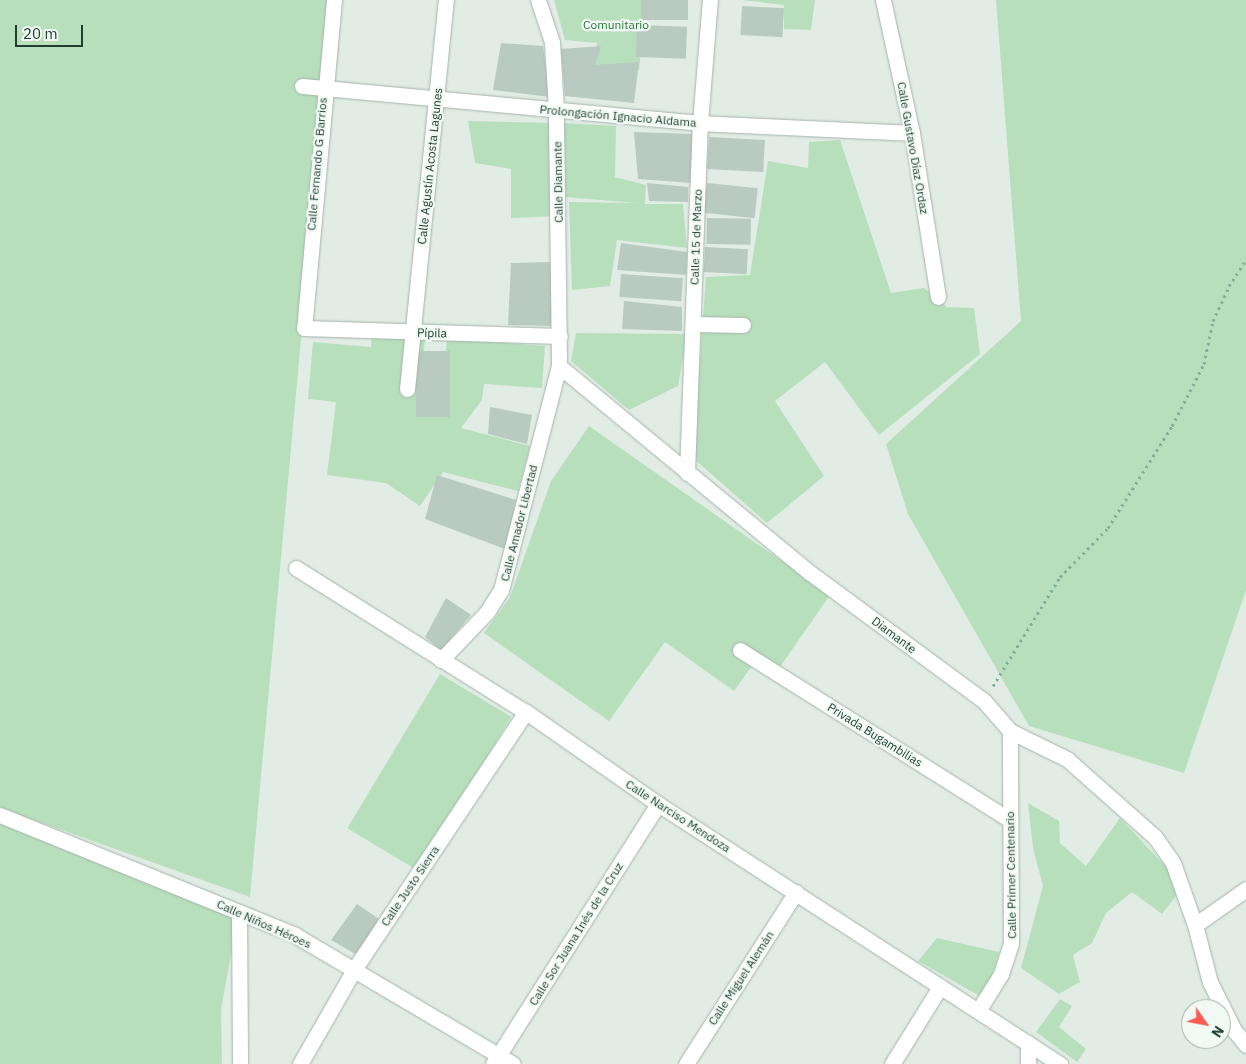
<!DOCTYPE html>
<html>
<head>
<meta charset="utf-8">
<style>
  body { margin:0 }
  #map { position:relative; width:1246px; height:1064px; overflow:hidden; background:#e1ece5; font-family:"IBM Plex Sans",sans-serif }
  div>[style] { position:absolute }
  .green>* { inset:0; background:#b8dfbc; transform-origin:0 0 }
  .building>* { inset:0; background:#b9cac0; transform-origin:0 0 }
  .path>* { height:3px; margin-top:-1.5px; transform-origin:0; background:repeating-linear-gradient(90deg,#80b198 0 2.5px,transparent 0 6.5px) }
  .roads { filter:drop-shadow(0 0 1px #a3b4ab) drop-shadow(0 0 1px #a3b4ab) }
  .minor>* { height:15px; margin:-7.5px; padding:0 7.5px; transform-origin:7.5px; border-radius:7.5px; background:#fff }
  .tertiary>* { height:15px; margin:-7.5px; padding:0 7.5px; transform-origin:7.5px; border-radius:7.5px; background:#fff }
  span { translate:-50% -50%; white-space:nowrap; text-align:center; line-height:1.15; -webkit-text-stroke:4.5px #f1f9f4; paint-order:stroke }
  .park-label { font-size:12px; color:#287738 }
  .street-label { font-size:12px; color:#203e30 }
  .north { position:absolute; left:1181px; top:999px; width:50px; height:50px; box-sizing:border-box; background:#f1f9f4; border:1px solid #9daea6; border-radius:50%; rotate:123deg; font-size:14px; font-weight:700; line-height:20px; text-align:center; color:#203e30 }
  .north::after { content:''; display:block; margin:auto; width:18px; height:22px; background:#f95c52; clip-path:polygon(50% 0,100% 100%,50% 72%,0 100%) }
  .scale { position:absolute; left:15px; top:25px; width:68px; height:22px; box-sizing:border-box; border:2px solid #203e30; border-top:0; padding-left:6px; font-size:15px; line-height:18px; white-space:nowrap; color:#203e30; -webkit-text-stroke:4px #f1f9f4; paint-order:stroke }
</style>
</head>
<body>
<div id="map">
  <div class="green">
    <div style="clip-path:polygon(0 0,332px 0,250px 897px,0 808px)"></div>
    <div style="clip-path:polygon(554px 0,646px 0,639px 70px,595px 65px,597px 43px,565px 40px)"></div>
    <div style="clip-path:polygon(742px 0,815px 0,811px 30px,784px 29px,784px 5px)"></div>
    <div style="clip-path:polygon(996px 0,1246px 0,1246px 590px,1184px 773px,1029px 726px,908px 514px,886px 444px,1021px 321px)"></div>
    <div style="clip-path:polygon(468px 121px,554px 123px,558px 216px,511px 218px,511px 169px,475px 163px)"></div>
    <div style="clip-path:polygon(562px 123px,616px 126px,615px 177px,646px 185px,645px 204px,683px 204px,687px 248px,617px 240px,610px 286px,572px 290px,569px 202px,637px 203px,564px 197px)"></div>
    <div style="clip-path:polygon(840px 140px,891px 293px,924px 288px,947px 307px,974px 308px,980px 354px,879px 435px,825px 362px,775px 401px,824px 476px,767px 523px,693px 458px,706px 277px,750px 275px,768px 161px,808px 168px,809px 142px)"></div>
    <div style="clip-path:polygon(372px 333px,425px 338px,419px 411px,440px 413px,447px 339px,545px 346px,542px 388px,484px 384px,482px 400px,461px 428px,530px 446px,518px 491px,443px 472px,420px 506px,386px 483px,327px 475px,336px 402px,308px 399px,313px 342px,371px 347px)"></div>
    <div style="clip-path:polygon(576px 333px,687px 334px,678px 386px,629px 410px,571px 361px)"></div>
    <div style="clip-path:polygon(589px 426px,830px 595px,775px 674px,756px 660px,734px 691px,665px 642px,609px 721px,484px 633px,510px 597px,551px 481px)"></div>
    <div style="left:440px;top:674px;width:83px;height:180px;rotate:31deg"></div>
    <div style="clip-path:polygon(1028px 803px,1059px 821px,1060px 843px,1086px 866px,1120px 818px,1184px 886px,1162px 914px,1132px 892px,1106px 913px,1092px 943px,1073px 955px,1080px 982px,1059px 994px,1021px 968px,1043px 886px,1033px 848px)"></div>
    <div style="clip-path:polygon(0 815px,239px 912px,221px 1009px,222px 1064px,0 1064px)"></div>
    <div style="clip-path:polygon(937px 938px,999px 952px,985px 999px,918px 961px)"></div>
    <div style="clip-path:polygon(1060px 999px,1072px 1006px,1059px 1027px,1086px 1049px,1077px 1062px,1036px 1032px)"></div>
  </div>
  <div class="building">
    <div style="left:641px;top:0;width:47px;height:20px"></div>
    <div style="left:742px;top:6px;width:42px;height:29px;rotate:3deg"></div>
    <div style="left:637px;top:25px;width:50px;height:32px;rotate:2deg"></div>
    <div style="clip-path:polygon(501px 43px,543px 46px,550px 97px,493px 90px)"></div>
    <div style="clip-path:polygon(601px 46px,595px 65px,639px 62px,634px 103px,565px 96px,561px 49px)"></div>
    <div style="clip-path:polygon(634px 132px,693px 134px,691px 183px,638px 179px)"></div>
    <div style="left:709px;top:137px;width:56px;height:32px;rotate:3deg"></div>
    <div style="clip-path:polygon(647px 183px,688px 187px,688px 202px,649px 201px)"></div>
    <div style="left:707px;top:183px;width:51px;height:30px;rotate:6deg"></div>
    <div style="left:707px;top:218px;width:44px;height:26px;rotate:1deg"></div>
    <div style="clip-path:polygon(621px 243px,687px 252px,686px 275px,617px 270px)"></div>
    <div style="left:705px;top:247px;width:43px;height:25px;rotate:3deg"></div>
    <div style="clip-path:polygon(553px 262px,556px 326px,508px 325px,511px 263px)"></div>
    <div style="left:621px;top:274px;width:62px;height:23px;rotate:4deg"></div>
    <div style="clip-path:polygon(624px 301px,682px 307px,682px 331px,622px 329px)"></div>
    <div style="left:416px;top:351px;width:34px;height:66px"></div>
    <div style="clip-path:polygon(490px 407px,532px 415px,527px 444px,488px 434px)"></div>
    <div style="clip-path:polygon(437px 475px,516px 500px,505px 549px,425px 519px)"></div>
    <div style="clip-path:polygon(446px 598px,471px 615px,441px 650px,425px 637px)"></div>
    <div style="clip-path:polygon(357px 904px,379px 919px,357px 955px,331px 940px)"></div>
  </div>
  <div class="path">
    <div style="left:993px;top:686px;width:128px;rotate:-58.4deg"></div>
    <div style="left:1060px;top:577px;width:69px;rotate:-45.6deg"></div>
    <div style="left:1108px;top:528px;width:120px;rotate:-57.9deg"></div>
    <div style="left:1172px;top:426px;width:70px;rotate:-62.7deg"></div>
    <div style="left:1204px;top:364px;width:44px;rotate:-78.2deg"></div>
    <div style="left:1213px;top:321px;width:38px;rotate:-65deg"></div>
    <div style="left:1229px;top:286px;width:31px;rotate:-57deg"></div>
  </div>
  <div class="roads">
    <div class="minor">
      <div style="left:334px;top:0;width:329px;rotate:95.2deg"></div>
      <div style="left:304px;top:328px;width:256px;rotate:1.8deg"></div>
      <div style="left:883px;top:0;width:136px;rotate:77.7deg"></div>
      <div style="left:912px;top:133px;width:166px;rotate:81deg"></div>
      <div style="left:302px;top:86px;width:400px;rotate:5.3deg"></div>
      <div style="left:700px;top:123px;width:212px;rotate:2.7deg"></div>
      <div style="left:693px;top:324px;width:50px;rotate:1.1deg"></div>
      <div style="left:559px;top:366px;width:324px;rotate:39.5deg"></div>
      <div style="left:809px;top:572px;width:217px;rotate:36.4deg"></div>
      <div style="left:984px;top:701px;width:40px;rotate:49deg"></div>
      <div style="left:1010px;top:731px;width:64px;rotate:26.2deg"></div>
      <div style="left:1067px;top:759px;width:118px;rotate:41.6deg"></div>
      <div style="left:1155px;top:837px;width:32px;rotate:55deg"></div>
      <div style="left:1173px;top:863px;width:66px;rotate:70.5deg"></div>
      <div style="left:1195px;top:925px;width:59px;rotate:75.3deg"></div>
      <div style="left:1210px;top:982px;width:54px;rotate:63.4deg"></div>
      <div style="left:1234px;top:1030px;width:19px;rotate:51deg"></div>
      <div style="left:407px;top:389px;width:391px;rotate:-84.3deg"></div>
      <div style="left:687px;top:473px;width:350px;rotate:-87.9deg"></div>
      <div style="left:700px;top:123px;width:123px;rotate:-85.4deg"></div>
      <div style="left:296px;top:568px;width:271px;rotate:32.1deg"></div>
      <div style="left:526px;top:712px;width:161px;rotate:34.9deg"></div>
      <div style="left:658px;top:804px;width:479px;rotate:32.9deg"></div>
      <div style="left:740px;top:650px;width:319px;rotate:32.2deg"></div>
      <div style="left:441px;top:660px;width:66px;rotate:-46.2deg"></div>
      <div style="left:487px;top:612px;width:26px;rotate:-58deg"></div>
      <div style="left:501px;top:590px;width:231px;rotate:-75.5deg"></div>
      <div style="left:559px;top:366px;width:256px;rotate:-90.7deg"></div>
      <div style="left:556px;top:110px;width:68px;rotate:-93.4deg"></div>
      <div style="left:552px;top:42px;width:44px;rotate:-108.4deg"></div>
      <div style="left:239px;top:912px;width:152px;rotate:89.6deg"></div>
      <div style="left:1195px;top:925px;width:62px;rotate:-35.2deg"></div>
      <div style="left:978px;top:1011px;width:44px;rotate:-58.1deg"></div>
      <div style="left:1001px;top:974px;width:32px;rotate:-72deg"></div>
      <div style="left:1011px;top:944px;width:213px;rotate:-90.3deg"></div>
      <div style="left:1028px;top:1043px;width:21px;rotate:90deg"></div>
      <div style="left:300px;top:1064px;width:111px;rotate:-60.2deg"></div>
      <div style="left:355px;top:968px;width:308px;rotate:-56.3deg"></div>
      <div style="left:493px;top:1064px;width:308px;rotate:-57.6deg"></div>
      <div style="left:686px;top:1064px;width:204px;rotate:-57.4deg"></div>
      <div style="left:892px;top:1064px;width:91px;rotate:-58.1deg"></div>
    </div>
    <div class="tertiary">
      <div style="left:0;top:815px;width:318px;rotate:22.1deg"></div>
      <div style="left:295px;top:935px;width:253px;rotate:30.6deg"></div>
    </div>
  </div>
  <div class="park-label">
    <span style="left:616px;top:25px">Comunitario</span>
  </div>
  <div class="street-label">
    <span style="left:618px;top:116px;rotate:5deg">Prolongación Ignacio Aldama</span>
    <span style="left:913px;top:148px;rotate:80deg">Calle Gustavo Díaz Ordaz</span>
    <span style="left:317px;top:164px;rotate:-85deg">Calle Fernando G Barrios</span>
    <span style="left:430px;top:166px;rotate:-84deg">Calle Agustín Acosta Lagunes</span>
    <span style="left:558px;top:182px;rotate:-91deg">Calle Diamante</span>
    <span style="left:696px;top:237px;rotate:-88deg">Calle 15 de Marzo</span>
    <span style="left:432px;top:333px;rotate:1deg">Pípila</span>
    <span style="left:519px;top:523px;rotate:-76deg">Calle Amador Libertad</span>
    <span style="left:894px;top:635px;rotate:37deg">Diamante</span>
    <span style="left:875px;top:735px;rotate:32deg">Privada Bugambilias</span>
    <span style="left:678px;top:816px;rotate:33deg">Calle Narciso Mendoza</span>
    <span style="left:1011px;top:875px;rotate:-91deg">Calle Primer Centenario</span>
    <span style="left:410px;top:886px;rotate:-56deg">Calle Justo Sierra</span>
    <span style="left:264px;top:924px;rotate:24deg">Calle Niños Héroes</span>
    <span style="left:576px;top:934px;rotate:-58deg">Calle Sor Juana Inés de la Cruz</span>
    <span style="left:741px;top:978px;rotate:-57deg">Calle Miguel Alemán</span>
  </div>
  <div class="north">N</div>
  <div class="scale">20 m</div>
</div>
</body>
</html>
